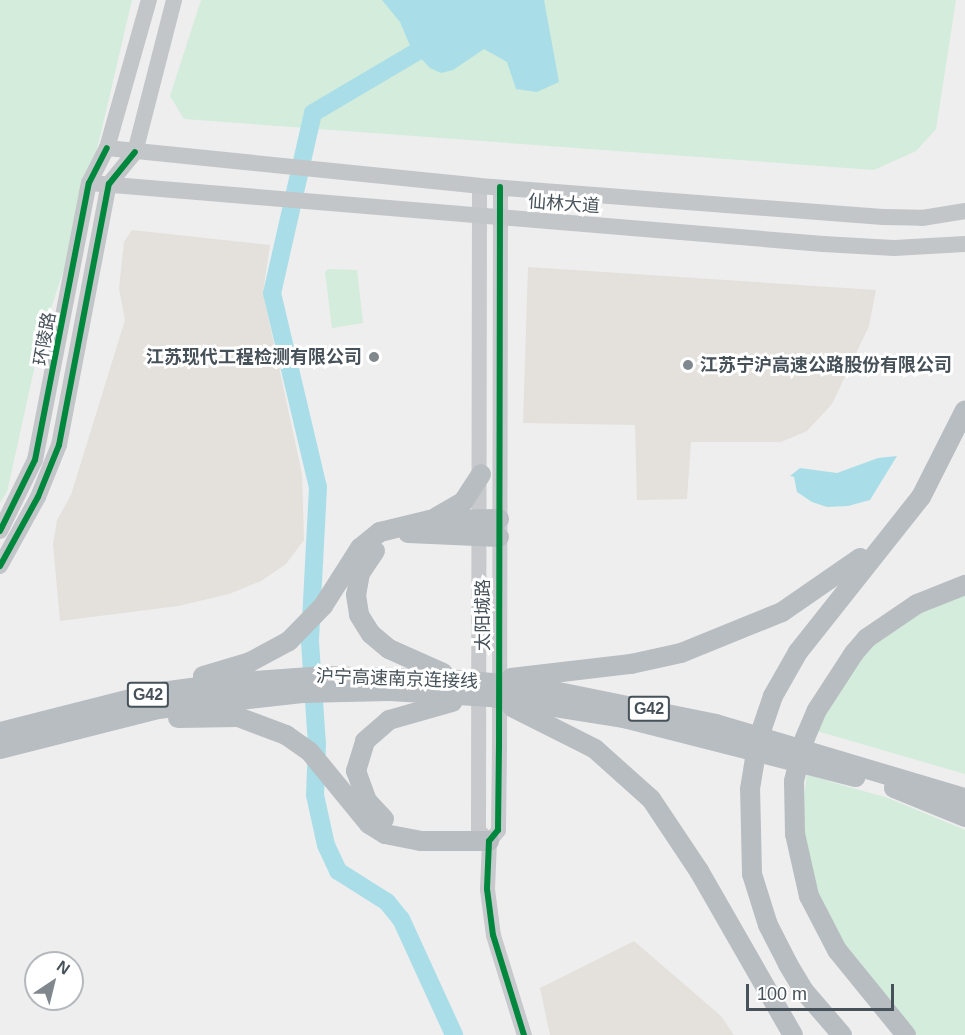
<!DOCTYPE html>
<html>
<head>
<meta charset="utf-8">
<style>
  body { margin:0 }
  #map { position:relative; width:965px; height:1035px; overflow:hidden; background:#eee; font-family:Helvetica,"Noto Sans SC",sans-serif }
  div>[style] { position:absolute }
  .commercial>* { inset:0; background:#e4e1dc }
  .green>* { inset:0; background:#d3ecdc }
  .water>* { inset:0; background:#a9dee8 }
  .river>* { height:18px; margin:-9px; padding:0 9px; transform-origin:9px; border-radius:9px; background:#a9dee8 }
  .secondary>* { height:15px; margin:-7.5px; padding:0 7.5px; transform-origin:7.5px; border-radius:7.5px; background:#c7c9cc }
  .primary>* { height:16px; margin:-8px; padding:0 8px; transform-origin:8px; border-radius:8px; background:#c3c6c9 }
  .highway>* { height:20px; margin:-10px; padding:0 10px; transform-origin:10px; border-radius:10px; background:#b8bdc1 }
  .cycleway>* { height:6px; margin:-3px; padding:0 3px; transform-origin:3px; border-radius:3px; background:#00873e }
  .dots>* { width:16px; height:16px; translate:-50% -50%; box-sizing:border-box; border:3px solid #fff; border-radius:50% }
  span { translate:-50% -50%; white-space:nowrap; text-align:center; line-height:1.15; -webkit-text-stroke:6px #fff; paint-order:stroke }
  .shield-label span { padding:2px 4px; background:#fff; border:2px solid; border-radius:4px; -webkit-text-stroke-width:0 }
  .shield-label { font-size:16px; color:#465159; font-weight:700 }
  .street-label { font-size:18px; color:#465159 }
  .poi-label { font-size:18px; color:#465159; font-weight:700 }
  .right { translate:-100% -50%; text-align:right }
  .left { translate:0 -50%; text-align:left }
  .north { position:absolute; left:24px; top:951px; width:60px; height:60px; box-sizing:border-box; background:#fff; border:2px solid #b5b9bd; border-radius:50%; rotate:35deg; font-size:16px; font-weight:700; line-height:24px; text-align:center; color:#465159 }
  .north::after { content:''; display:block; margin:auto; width:21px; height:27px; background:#81888d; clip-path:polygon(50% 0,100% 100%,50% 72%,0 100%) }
  .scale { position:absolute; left:746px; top:984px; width:148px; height:27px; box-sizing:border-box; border:3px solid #465159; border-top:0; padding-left:8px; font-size:18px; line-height:21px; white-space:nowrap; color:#465159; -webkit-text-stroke:4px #fff; paint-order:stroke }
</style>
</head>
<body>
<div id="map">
  <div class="commercial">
    <div style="clip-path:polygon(132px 230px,270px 245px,263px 293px,302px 474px,304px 540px,286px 564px,261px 581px,229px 594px,178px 606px,60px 621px,53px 544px,57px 520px,71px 495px,125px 320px,119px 288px,124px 242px)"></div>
    <div style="clip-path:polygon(528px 267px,876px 290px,869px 326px,832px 404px,807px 431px,781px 442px,691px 442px,687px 499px,637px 500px,635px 425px,523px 423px)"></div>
    <div style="clip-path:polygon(634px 941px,721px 1016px,734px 1035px,550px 1035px,540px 988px)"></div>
  </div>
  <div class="green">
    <div style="clip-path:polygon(0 0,132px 0,81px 218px,41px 338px,7px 492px,0 503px)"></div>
    <div style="clip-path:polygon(201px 0,956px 0,936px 129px,916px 151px,874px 170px,184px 119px,170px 96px)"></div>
    <div style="clip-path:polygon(328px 269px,357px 270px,363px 323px,332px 328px,325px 272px)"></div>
    <div style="clip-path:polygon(965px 594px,965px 774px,817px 731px,826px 710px,864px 653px,884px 634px,908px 618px)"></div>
    <div style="clip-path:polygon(807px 775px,888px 798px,965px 830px,965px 1035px,917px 1035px,842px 940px,818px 899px,801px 816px)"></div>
  </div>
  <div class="water">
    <div style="clip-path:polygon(382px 0,544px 0,559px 82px,537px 92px,516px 89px,507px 62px,484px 49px,453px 70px,441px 73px,430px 68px,411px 48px,400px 22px)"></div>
    <div style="clip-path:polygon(897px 456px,870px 500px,848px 506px,827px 507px,812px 502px,797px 492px,794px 477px,790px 476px,800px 468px,837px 473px,878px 458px)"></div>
  </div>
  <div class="river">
    <div style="left:418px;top:51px;width:122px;rotate:149.4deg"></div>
    <div style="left:313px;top:113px;width:185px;rotate:102.8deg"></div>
    <div style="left:272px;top:293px;width:199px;rotate:76.7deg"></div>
    <div style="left:318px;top:487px;width:155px;rotate:93deg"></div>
    <div style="left:310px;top:642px;width:102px;rotate:86.1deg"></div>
    <div style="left:317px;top:744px;width:51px;rotate:92.2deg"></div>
    <div style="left:315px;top:795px;width:51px;rotate:77.6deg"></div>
    <div style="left:326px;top:845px;width:29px;rotate:65deg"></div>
    <div style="left:338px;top:871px;width:58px;rotate:32.3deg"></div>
    <div style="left:387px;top:902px;width:22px;rotate:51deg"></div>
    <div style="left:401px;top:919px;width:128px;rotate:65.4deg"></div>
  </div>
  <div class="secondary">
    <div style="left:479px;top:186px;width:644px;rotate:90.09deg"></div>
    <div style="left:478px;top:830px;width:16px;rotate:45deg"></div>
    <div style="left:500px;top:187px;width:559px;rotate:90.1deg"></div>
    <div style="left:499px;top:746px;width:84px;rotate:90.7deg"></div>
    <div style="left:498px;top:830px;width:14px;rotate:129deg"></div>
    <div style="left:489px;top:841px;width:48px;rotate:92.4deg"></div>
    <div style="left:487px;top:889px;width:46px;rotate:82.6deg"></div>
    <div style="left:493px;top:935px;width:105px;rotate:72.8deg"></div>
  </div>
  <div class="primary">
    <div style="left:107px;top:148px;width:374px;rotate:5.8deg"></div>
    <div style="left:479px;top:186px;width:405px;rotate:4.4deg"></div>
    <div style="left:883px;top:217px;width:39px;rotate:1deg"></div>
    <div style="left:922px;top:218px;width:44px;rotate:-9.2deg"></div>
    <div style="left:89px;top:183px;width:737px;rotate:4.75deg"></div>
    <div style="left:823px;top:244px;width:71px;rotate:3.2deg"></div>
    <div style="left:894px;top:248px;width:71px;rotate:-3.2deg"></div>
    <div style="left:0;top:531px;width:79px;rotate:-63.8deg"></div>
    <div style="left:35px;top:460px;width:282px;rotate:-79deg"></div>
    <div style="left:89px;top:183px;width:39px;rotate:-63deg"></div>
    <div style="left:107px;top:148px;width:154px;rotate:-74.2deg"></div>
    <div style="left:0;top:566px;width:79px;rotate:-61.2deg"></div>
    <div style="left:38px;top:497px;width:56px;rotate:-68deg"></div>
    <div style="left:59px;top:445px;width:266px;rotate:-79.2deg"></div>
    <div style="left:109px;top:184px;width:41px;rotate:-50.9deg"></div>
    <div style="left:135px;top:152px;width:157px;rotate:-75.6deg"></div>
  </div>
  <div class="highway">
    <div style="left:435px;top:518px;width:32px;rotate:-30deg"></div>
    <div style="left:463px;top:502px;width:33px;rotate:-57deg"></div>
    <div style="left:408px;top:533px;width:91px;rotate:2.5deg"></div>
    <div style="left:375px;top:551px;width:27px;rotate:124deg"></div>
    <div style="left:360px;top:573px;width:22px;rotate:100deg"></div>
    <div style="left:356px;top:595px;width:20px;rotate:81deg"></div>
    <div style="left:359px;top:615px;width:22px;rotate:58deg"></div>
    <div style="left:371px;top:634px;width:23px;rotate:40deg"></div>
    <div style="left:389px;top:649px;width:59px;rotate:24deg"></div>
    <div style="left:203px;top:676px;width:49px;rotate:-16.6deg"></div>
    <div style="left:250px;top:662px;width:44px;rotate:-28.3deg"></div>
    <div style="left:289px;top:641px;width:49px;rotate:-45.8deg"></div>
    <div style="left:323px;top:606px;width:69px;rotate:-57.5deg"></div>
    <div style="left:360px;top:548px;width:26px;rotate:-39deg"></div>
    <div style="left:380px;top:532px;width:51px;rotate:-13.5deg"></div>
    <div style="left:430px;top:520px;width:69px;rotate:-0.8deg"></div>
    <div style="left:511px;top:678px;width:121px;rotate:-6.7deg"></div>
    <div style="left:631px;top:664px;width:51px;rotate:-12.4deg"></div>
    <div style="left:681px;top:653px;width:109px;rotate:-22.1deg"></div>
    <div style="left:782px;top:612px;width:95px;rotate:-34.7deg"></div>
    <div style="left:512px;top:707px;width:93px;rotate:26.8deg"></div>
    <div style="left:595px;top:749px;width:75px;rotate:41.8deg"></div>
    <div style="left:651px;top:799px;width:87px;rotate:56.3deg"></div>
    <div style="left:699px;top:871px;width:189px;rotate:60.2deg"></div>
    <div style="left:178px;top:718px;width:60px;rotate:-1deg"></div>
    <div style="left:238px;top:717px;width:51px;rotate:20.6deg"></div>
    <div style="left:286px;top:735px;width:29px;rotate:35deg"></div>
    <div style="left:310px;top:752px;width:93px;rotate:50.7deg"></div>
    <div style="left:369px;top:824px;width:19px;rotate:32deg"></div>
    <div style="left:385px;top:834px;width:36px;rotate:11deg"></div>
    <div style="left:420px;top:841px;width:69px"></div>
    <div style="left:0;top:732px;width:159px;rotate:-14.2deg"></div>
    <div style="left:154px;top:693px;width:75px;rotate:-7.7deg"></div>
    <div style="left:228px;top:683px;width:96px;rotate:-4.2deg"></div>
    <div style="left:324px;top:676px;width:137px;rotate:1.7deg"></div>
    <div style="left:461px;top:680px;width:73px;rotate:5.5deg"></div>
    <div style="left:534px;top:687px;width:186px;rotate:11.5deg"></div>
    <div style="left:716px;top:724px;width:260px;rotate:16.6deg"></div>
    <div style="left:0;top:749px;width:163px;rotate:-14.2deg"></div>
    <div style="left:158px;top:709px;width:145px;rotate:-6.3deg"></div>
    <div style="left:302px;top:693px;width:88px;rotate:-1.3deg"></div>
    <div style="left:390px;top:691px;width:101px;rotate:3.4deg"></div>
    <div style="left:491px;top:697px;width:135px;rotate:9deg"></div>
    <div style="left:624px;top:718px;width:239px;rotate:14.3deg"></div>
    <div style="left:894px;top:788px;width:77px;rotate:22.2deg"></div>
    <div style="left:384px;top:819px;width:25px;rotate:-133deg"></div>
    <div style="left:367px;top:801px;width:32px;rotate:-110deg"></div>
    <div style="left:356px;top:771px;width:31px;rotate:-73deg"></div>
    <div style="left:365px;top:741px;width:32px;rotate:-41deg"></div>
    <div style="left:389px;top:720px;width:66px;rotate:-15.9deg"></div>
    <div style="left:842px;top:1035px;width:58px;rotate:-130.8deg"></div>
    <div style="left:804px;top:991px;width:31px;rotate:-121deg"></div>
    <div style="left:788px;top:964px;width:44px;rotate:-117.1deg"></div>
    <div style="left:768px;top:925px;width:53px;rotate:-107.4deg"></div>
    <div style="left:752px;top:874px;width:85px;rotate:-91.3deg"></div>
    <div style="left:750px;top:789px;width:50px;rotate:-80.7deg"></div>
    <div style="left:758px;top:740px;width:46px;rotate:-71.2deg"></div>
    <div style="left:773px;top:696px;width:51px;rotate:-60.4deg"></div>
    <div style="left:798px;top:652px;width:198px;rotate:-51.6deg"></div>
    <div style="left:921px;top:497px;width:97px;rotate:-63.2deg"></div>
    <div style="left:906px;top:1035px;width:109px;rotate:-129.1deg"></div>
    <div style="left:837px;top:950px;width:61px;rotate:-117.4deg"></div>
    <div style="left:809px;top:896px;width:64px;rotate:-102.7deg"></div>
    <div style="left:795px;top:834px;width:53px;rotate:-91.1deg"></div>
    <div style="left:794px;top:781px;width:44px;rotate:-75.7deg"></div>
    <div style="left:805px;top:738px;width:30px;rotate:-67deg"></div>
    <div style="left:817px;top:710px;width:68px;rotate:-57deg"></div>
    <div style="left:854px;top:653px;width:20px;rotate:-49deg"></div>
    <div style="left:867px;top:638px;width:60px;rotate:-34.2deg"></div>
    <div style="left:917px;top:604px;width:52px;rotate:-21.6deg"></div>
  </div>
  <div class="cycleway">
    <div style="left:500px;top:187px;width:559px;rotate:90.1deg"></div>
    <div style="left:499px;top:746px;width:84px;rotate:90.7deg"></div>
    <div style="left:498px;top:830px;width:14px;rotate:129deg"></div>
    <div style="left:489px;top:841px;width:48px;rotate:92.4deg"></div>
    <div style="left:487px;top:889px;width:46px;rotate:82.6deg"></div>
    <div style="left:493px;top:935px;width:105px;rotate:72.8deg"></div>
    <div style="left:0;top:531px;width:79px;rotate:-63.8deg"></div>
    <div style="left:35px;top:460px;width:282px;rotate:-79deg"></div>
    <div style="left:89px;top:183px;width:39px;rotate:-63deg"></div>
    <div style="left:0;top:566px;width:79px;rotate:-61.2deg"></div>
    <div style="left:38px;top:497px;width:56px;rotate:-68deg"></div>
    <div style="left:59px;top:445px;width:266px;rotate:-79.2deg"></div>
    <div style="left:109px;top:184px;width:41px;rotate:-50.9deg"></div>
  </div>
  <div class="dots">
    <div style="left:374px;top:357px;background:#81888d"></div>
    <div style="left:688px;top:365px;background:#81888d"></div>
  </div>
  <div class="shield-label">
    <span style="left:148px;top:695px">G42</span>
    <span style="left:649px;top:709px">G42</span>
  </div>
  <div class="street-label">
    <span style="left:564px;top:204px;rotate:4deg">仙林大道</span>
    <span style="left:45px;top:339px;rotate:-80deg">环陵路</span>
    <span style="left:483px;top:615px;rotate:-90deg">太阳城路</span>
    <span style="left:397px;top:679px;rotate:2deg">沪宁高速南京连接线</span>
  </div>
  <div class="poi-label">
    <span class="right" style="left:362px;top:357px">江苏现代工程检测有限公司</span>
    <span class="left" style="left:700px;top:365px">江苏宁沪高速公路股份有限公司</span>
  </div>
  <div class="north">N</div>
  <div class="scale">100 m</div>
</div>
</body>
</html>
